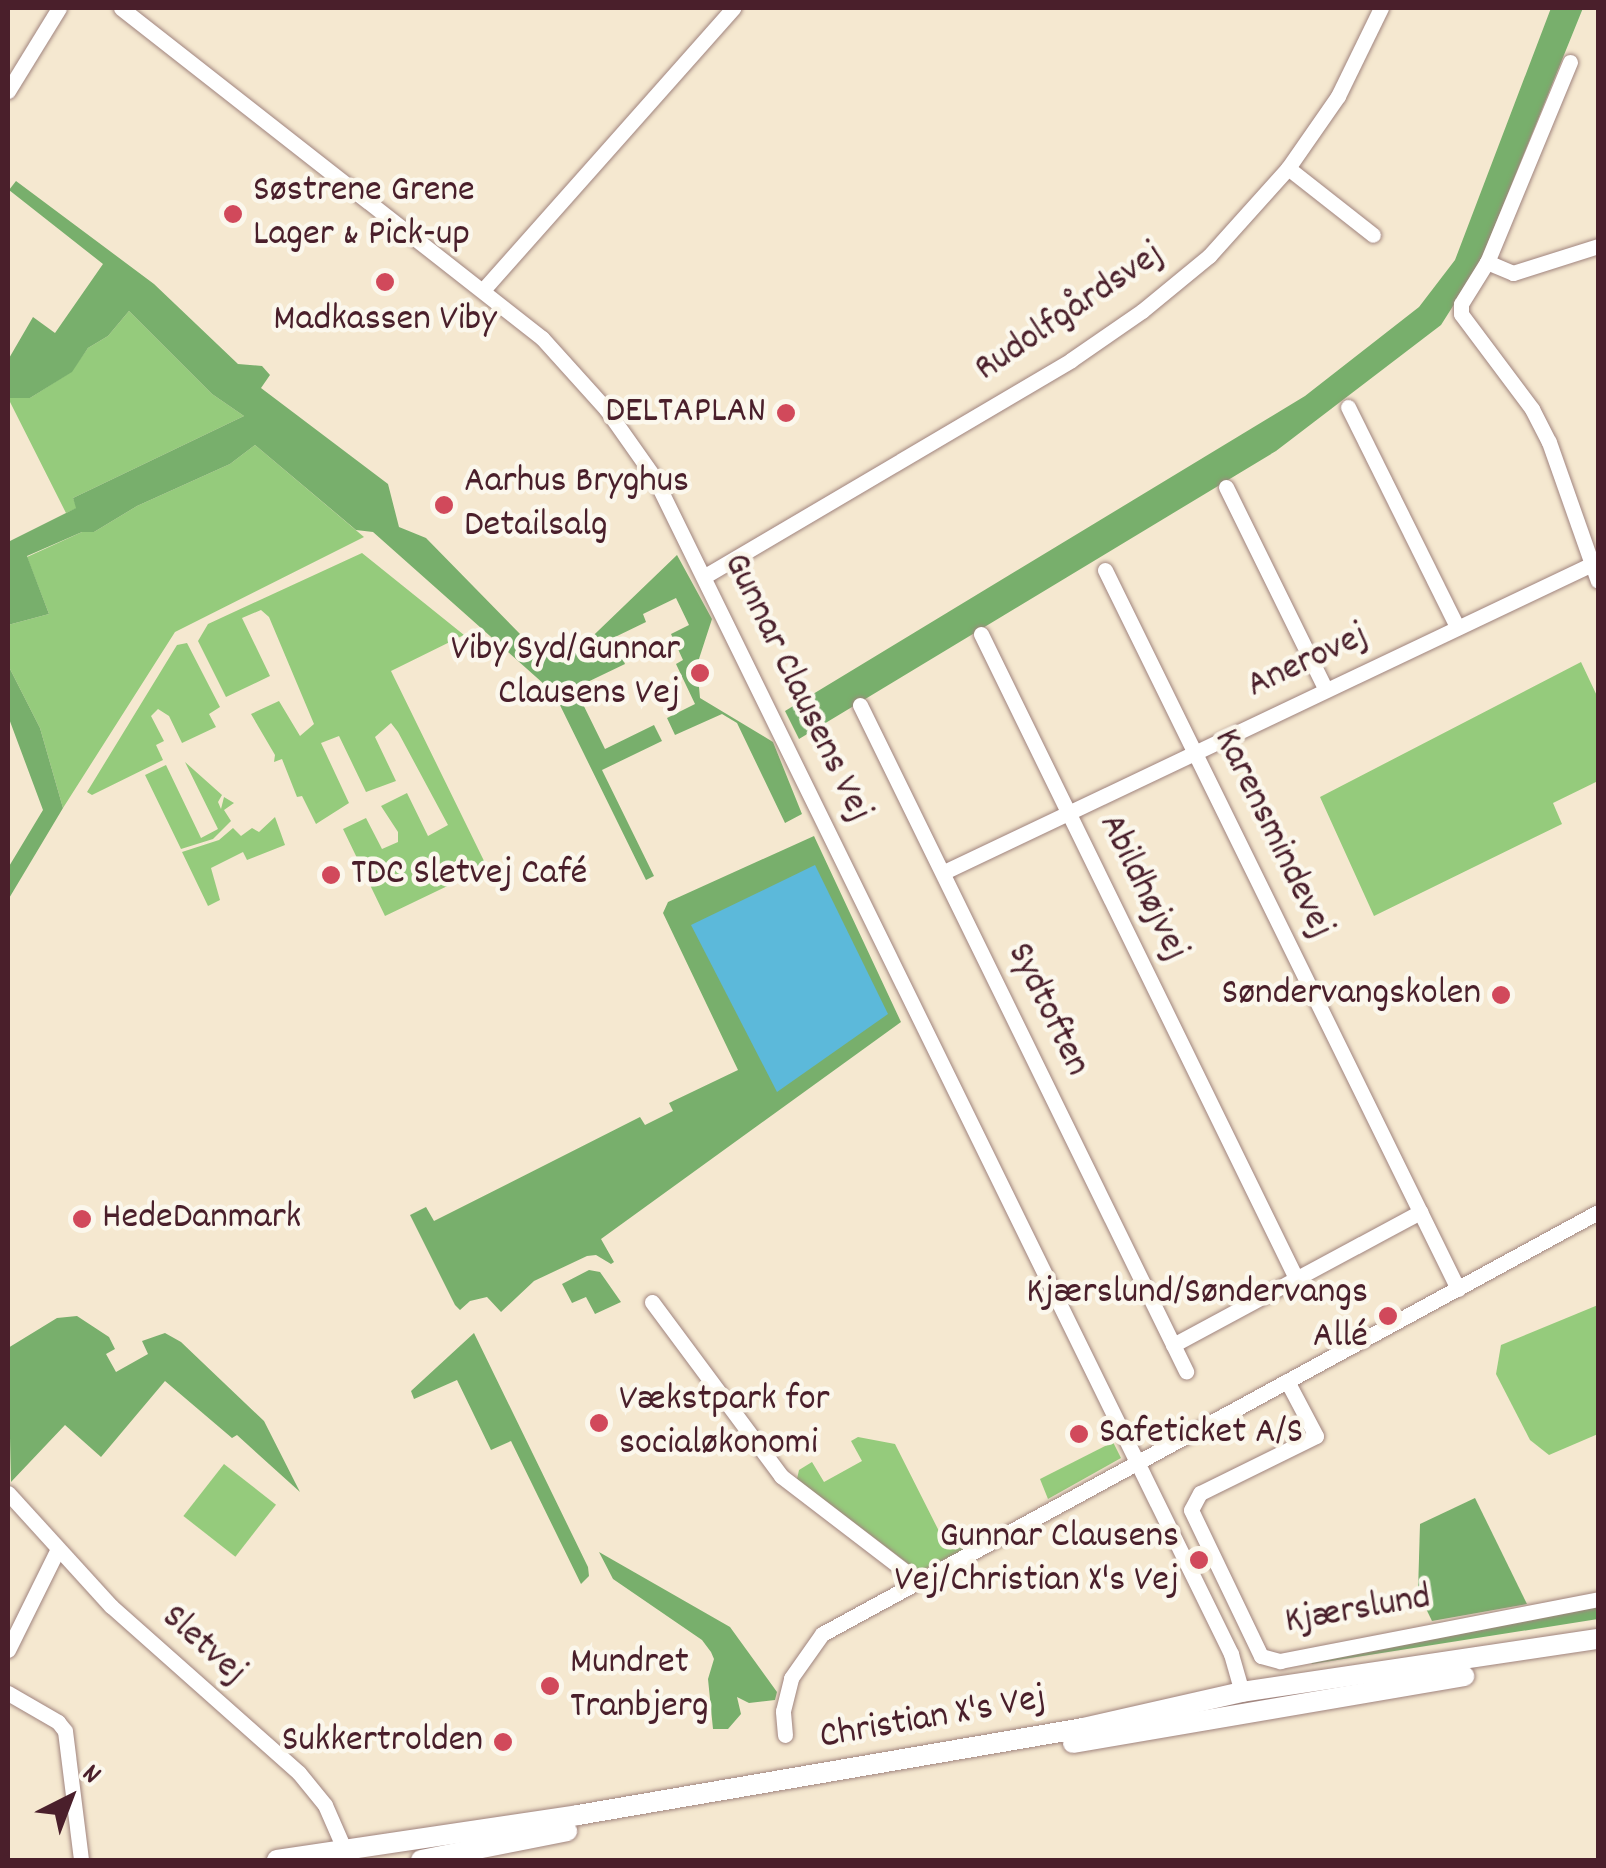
<!DOCTYPE html>
<html>
<head>
<meta charset="utf-8">
<style>
  body { margin:0 }
  #map { position:relative; width:1606px; height:1868px; overflow:hidden; background:#f5e8d0; font-family:Dekko,sans-serif }
  div>[style] { position:absolute }
  .green>* { inset:0; background:#95cb7c; transform-origin:0 0 }
  .forest>* { inset:0; background:#78af6c }
  .water>* { inset:0; background:#5cb9da }
  .roads { filter:drop-shadow(0 0 2px #a0847e) drop-shadow(0 0 2px #a0847e) }
  .minor>* { height:15px; margin:-7.5px; padding:0 7.5px; transform-origin:7.5px; border-radius:7.5px; background:#fff }
  .major>* { height:20px; margin:-10px; padding:0 10px; transform-origin:10px; border-radius:10px; background:#fff }
  .dots>* { width:28px; height:28px; translate:-50% -50%; box-sizing:border-box; border:5px solid #fbf7ec; border-radius:50% }
  span { translate:-50% -50%; white-space:nowrap; text-align:center; line-height:1.15; -webkit-text-stroke:9px #fbf7ec; paint-order:stroke }
  .poi-label { font-size:38px; color:#4a1f2b }
  .left { translate:0 -50%; text-align:left }
  .right { translate:-100% -50%; text-align:right }
  .street-label { font-size:38px; color:#4a1f2b }
  .frame { position:absolute; inset:0; border:10px solid #4a1f2b; pointer-events:none }
  .north { position:absolute; left:20px; top:1748px; width:100px; height:100px; -webkit-text-stroke:8px #fbf7ec; paint-order:stroke; rotate:42deg; font-size:28px; font-weight:700; line-height:40px; text-align:center; color:#4a1f2b }
  .north::after { content:''; display:block; margin:auto; width:35px; height:45px; background:#4a1f2b; clip-path:polygon(50% 0,100% 100%,50% 72%,0 100%) }
</style>
</head>
<body>
<div id="map">
  <div class="green">
    <div style="clip-path:polygon(129px 311px,212px 394px,244px 416px,73px 498px,77px 508px,66px 513px,8px 398px,30px 398px,71px 372px,88px 348px,108px 336px)"></div>
    <div style="clip-path:polygon(255px 445px,364px 537px,175px 632px,63px 808px,40px 728px,8px 665px,8px 625px,49px 614px,27px 557px,82px 532px,94px 532px,137px 506px,230px 464px)"></div>
    <div style="clip-path:polygon(362px 553px,464px 635px,391px 671px,487px 867px,385px 916px,343px 829px,366px 818px,382px 849px,398px 842px,398px 832px,381px 806px,407px 793px,428px 836px,448px 825px,398px 732px,391px 723px,375px 737px,396px 781px,366px 792px,339px 736px,321px 743px,349px 803px,316px 824px,302px 796px,297px 797px,282px 759px,274px 762px,275px 755px,251px 714px,279px 701px,300px 736px,314px 724px,269px 617px,261px 610px,242px 618px,270px 676px,226px 697px,198px 641px,208px 624px)"></div>
    <div style="clip-path:polygon(187px 643px,220px 707px,209px 714px,216px 727px,182px 743px,169px 716px,158px 709px,151px 716px,164px 741px,156px 745px,163px 760px,92px 795px,87px 792px,177px 645px)"></div>
    <div style="clip-path:polygon(1581px 662px,1598px 698px,1598px 781px,1553px 803px,1562px 824px,1374px 916px,1320px 797px)"></div>
    <div style="clip-path:polygon(185px 762px,222px 795px,218px 802px,221px 809px,224px 797px,234px 803px,224px 810px,231px 821px,213px 839px,181px 849px,145px 775px,166px 765px,201px 838px,218px 829px)"></div>
    <div style="clip-path:polygon(275px 817px,285px 845px,247px 860px,243px 852px,211px 868px,220px 900px,208px 906px,182px 852px,219px 840px,233px 828px,241px 836px,252px 828px,259px 832px)"></div>
    <div style="clip-path:polygon(1598px 1305px,1598px 1434px,1549px 1455px,1530px 1440px,1496px 1374px,1501px 1345px)"></div>
    <div style="clip-path:polygon(858px 1437px,895px 1444px,947px 1547px,983px 1527px,989px 1537px,919px 1572px,797px 1479px,799px 1470px,812px 1462px,824px 1482px,862px 1461px,851px 1441px)"></div>
    <div style="clip-path:polygon(1113px 1442px,1121px 1458px,1048px 1499px,1040px 1479px)"></div>
    <div style="left:224px;top:1464px;width:66px;height:66px;rotate:38deg"></div>
  </div>
  <div class="forest">
    <div style="clip-path:polygon(1551px 8px,1583px 8px,1479px 265px,1441px 325px,1276px 451px,799px 739px,785px 711px,1305px 396px,1419px 307px,1455px 260px)"></div>
    <div style="clip-path:polygon(16px 181px,154px 284px,238px 364px,262px 366px,270px 375px,261px 388px,388px 484px,399px 527px,426px 538px,521px 635px,551px 652px,572px 656px,677px 555px,712px 619px,697px 665px,700px 698px,773px 742px,802px 814px,785px 823px,737px 723px,722px 714px,675px 735px,667px 718px,695px 704px,676px 664px,683px 660px,671px 634px,689px 625px,676px 598px,643px 614px,646px 622px,613px 638px,625px 664px,575px 688px,605px 749px,654px 725px,662px 741px,602px 770px,654px 876px,646px 880px,554px 693px,373px 532px,356px 530px,255px 445px,230px 464px,137px 506px,94px 532px,82px 532px,27px 556px,49px 614px,8px 625px,8px 542px,76px 508px,73px 498px,244px 416px,212px 394px,129px 311px,108px 336px,88px 348px,72px 372px,30px 398px,8px 398px,8px 360px,33px 317px,55px 333px,103px 264px,9px 190px)"></div>
    <div style="clip-path:polygon(8px 665px,40px 728px,63px 808px,8px 900px,8px 868px,43px 810px,8px 716px)"></div>
    <div style="clip-path:polygon(814px 836px,901px 1022px,601px 1239px,614px 1262px,611px 1264px,596px 1255px,587px 1256px,534px 1281px,501px 1312px,487px 1297px,470px 1301px,460px 1310px,455px 1305px,410px 1215px,426px 1207px,434px 1221px,640px 1117px,645px 1125px,673px 1111px,669px 1103px,738px 1070px,663px 913px,668px 902px)"></div>
    <div style="clip-path:polygon(589px 1270px,600px 1272px,621px 1302px,595px 1314px,586px 1297px,572px 1303px,562px 1284px)"></div>
    <div style="clip-path:polygon(77px 1316px,109px 1337px,115px 1349px,106px 1354px,116px 1372px,148px 1354px,142px 1341px,165px 1333px,181px 1342px,264px 1421px,300px 1492px,237px 1435px,232px 1438px,165px 1381px,101px 1457px,65px 1425px,11px 1482px,8px 1348px,57px 1318px)"></div>
    <div style="clip-path:polygon(474px 1333px,588px 1567px,589px 1576px,581px 1584px,511px 1441px,491px 1450px,457px 1380px,414px 1399px,411px 1391px)"></div>
    <div style="clip-path:polygon(1475px 1498px,1527px 1604px,1432px 1621px,1418px 1592px,1420px 1524px)"></div>
    <div style="clip-path:polygon(599px 1552px,730px 1627px,777px 1692px,775px 1700px,749px 1703px,737px 1697px,741px 1714px,728px 1729px,713px 1729px,708px 1679px,714px 1659px,711px 1652px,702px 1640px,613px 1579px)"></div>
    <div style="clip-path:polygon(1598px 1606px,1598px 1619px,1312px 1664px,1308px 1658px)"></div>
  </div>
  <div class="water">
    <div style="clip-path:polygon(815px 865px,888px 1014px,777px 1092px,691px 925px)"></div>
  </div>
  <div class="roads">
    <div class="minor">
      <div style="left:121px;top:8px;width:535px;rotate:38.09deg"></div>
      <div style="left:542px;top:338px;width:96px;rotate:48deg"></div>
      <div style="left:606px;top:409px;width:83px;rotate:54.8deg"></div>
      <div style="left:654px;top:477px;width:1311px;rotate:63.88deg"></div>
      <div style="left:1231px;top:1654px;width:40px;rotate:74deg"></div>
      <div style="left:1570px;top:62px;width:217px;rotate:112.5deg"></div>
      <div style="left:1487px;top:262px;width:49px;rotate:121.8deg"></div>
      <div style="left:1461px;top:304px;width:10px;rotate:90deg"></div>
      <div style="left:1461px;top:314px;width:119px;rotate:53.2deg"></div>
      <div style="left:1532px;top:409px;width:37px;rotate:63deg"></div>
      <div style="left:1549px;top:442px;width:147px;rotate:70.6deg"></div>
      <div style="left:8px;top:91px;width:97px;rotate:-58.4deg"></div>
      <div style="left:1288px;top:168px;width:108px;rotate:38.2deg"></div>
      <div style="left:1487px;top:262px;width:28px;rotate:23deg"></div>
      <div style="left:1513px;top:273px;width:89px;rotate:-17.6deg"></div>
      <div style="left:483px;top:290px;width:377px;rotate:-48.4deg"></div>
      <div style="left:1348px;top:407px;width:246px;rotate:63.6deg"></div>
      <div style="left:1226px;top:487px;width:226px;rotate:63.8deg"></div>
      <div style="left:1105px;top:570px;width:801px;rotate:63.85deg"></div>
      <div style="left:705px;top:576px;width:425px;rotate:-30.5deg"></div>
      <div style="left:1071px;top:360px;width:86px;rotate:-34.6deg"></div>
      <div style="left:1142px;top:311px;width:87px;rotate:-39.4deg"></div>
      <div style="left:1209px;top:256px;width:118px;rotate:-48.1deg"></div>
      <div style="left:1288px;top:168px;width:88px;rotate:-55.2deg"></div>
      <div style="left:1338px;top:96px;width:98px;rotate:-64deg"></div>
      <div style="left:981px;top:634px;width:717px;rotate:63.94deg"></div>
      <div style="left:860px;top:705px;width:742px;rotate:63.92deg"></div>
      <div style="left:944px;top:872px;width:717px;rotate:-25.42deg"></div>
      <div style="left:652px;top:1302px;width:217px;rotate:53.4deg"></div>
      <div style="left:781px;top:1476px;width:174px;rotate:37.5deg"></div>
      <div style="left:1173px;top:1345px;width:281px;rotate:-28.3deg"></div>
      <div style="left:1287px;top:1381px;width:62px;rotate:62.2deg"></div>
      <div style="left:1316px;top:1436px;width:129px;rotate:153.8deg"></div>
      <div style="left:1200px;top:1493px;width:19px;rotate:118deg"></div>
      <div style="left:1191px;top:1510px;width:162px;rotate:64.4deg"></div>
      <div style="left:1261px;top:1656px;width:20px;rotate:15deg"></div>
      <div style="left:1280px;top:1661px;width:324px;rotate:-11deg"></div>
      <div style="left:8px;top:1493px;width:153px;rotate:47.7deg"></div>
      <div style="left:111px;top:1606px;width:251px;rotate:41.6deg"></div>
      <div style="left:299px;top:1773px;width:41px;rotate:50.9deg"></div>
      <div style="left:325px;top:1805px;width:60px;rotate:66.4deg"></div>
      <div style="left:8px;top:1650px;width:110px;rotate:-63.7deg"></div>
      <div style="left:8px;top:1693px;width:58px;rotate:30.1deg"></div>
      <div style="left:58px;top:1722px;width:11px;rotate:52deg"></div>
      <div style="left:65px;top:1731px;width:130px;rotate:82.9deg"></div>
      <div style="left:785px;top:1735px;width:24px;rotate:-95deg"></div>
      <div style="left:783px;top:1711px;width:34px;rotate:-76deg"></div>
      <div style="left:791px;top:1678px;width:54px;rotate:-54.8deg"></div>
      <div style="left:822px;top:1634px;width:883px;rotate:-28.54deg"></div>
    </div>
    <div class="major">
      <div style="left:1073px;top:1743px;width:397px;rotate:-9.7deg"></div>
      <div style="left:277px;top:1860px;width:304px;rotate:-8.5deg"></div>
      <div style="left:578px;top:1815px;width:512px;rotate:-9.77deg"></div>
      <div style="left:1083px;top:1728px;width:163px;rotate:-12.8deg"></div>
      <div style="left:1242px;top:1692px;width:360px;rotate:-8.5deg"></div>
      <div style="left:421px;top:1860px;width:149px;rotate:-11.2deg"></div>
    </div>
  </div>
  <div class="dots">
    <div style="left:233px;top:214px;background:#d1495b"></div>
    <div style="left:385px;top:282px;background:#d1495b"></div>
    <div style="left:786px;top:413px;background:#d1495b"></div>
    <div style="left:444px;top:505px;background:#d1495b"></div>
    <div style="left:700px;top:673px;background:#d1495b"></div>
    <div style="left:331px;top:875px;background:#d1495b"></div>
    <div style="left:1501px;top:995px;background:#d1495b"></div>
    <div style="left:82px;top:1219px;background:#d1495b"></div>
    <div style="left:1388px;top:1316px;background:#d1495b"></div>
    <div style="left:599px;top:1423px;background:#d1495b"></div>
    <div style="left:1079px;top:1434px;background:#d1495b"></div>
    <div style="left:1199px;top:1560px;background:#d1495b"></div>
    <div style="left:550px;top:1686px;background:#d1495b"></div>
    <div style="left:503px;top:1742px;background:#d1495b"></div>
  </div>
  <div class="poi-label">
    <span class="left" style="left:253px;top:214px">Søstrene Grene<br>Lager &amp; Pick-up</span>
    <span style="left:385px;top:321px">Madkassen Viby</span>
    <span class="right" style="left:766px;top:413px">DELTAPLAN</span>
    <span class="left" style="left:464px;top:505px">Aarhus Bryghus<br>Detailsalg</span>
    <span class="right" style="left:680px;top:673px">Viby Syd/Gunnar<br>Clausens Vej</span>
    <span class="left" style="left:351px;top:875px">TDC Sletvej Café</span>
    <span class="right" style="left:1481px;top:995px">Søndervangskolen</span>
    <span class="left" style="left:102px;top:1219px">HedeDanmark</span>
    <span class="right" style="left:1368px;top:1316px">Kjærslund/Søndervangs<br>Allé</span>
    <span class="left" style="left:619px;top:1423px">Vækstpark for<br>socialøkonomi</span>
    <span class="left" style="left:1099px;top:1434px">Safeticket A/S</span>
    <span class="right" style="left:1179px;top:1560px">Gunnar Clausens<br>Vej/Christian X's Vej</span>
    <span class="left" style="left:570px;top:1686px">Mundret<br>Tranbjerg</span>
    <span class="right" style="left:483px;top:1742px">Sukkertrolden</span>
  </div>
  <div class="street-label">
    <span style="left:1070px;top:313px;rotate:-34deg">Rudolfgårdsvej</span>
    <span style="left:1308px;top:662px;rotate:-25deg">Anerovej</span>
    <span style="left:796px;top:688px;rotate:64deg">Gunnar Clausens Vej</span>
    <span style="left:1272px;top:834px;rotate:64deg">Karensmindevej</span>
    <span style="left:1142px;top:888px;rotate:64deg">Abildhøjvej</span>
    <span style="left:1047px;top:1010px;rotate:64deg">Sydtoften</span>
    <span style="left:1358px;top:1611px;rotate:-10deg">Kjærslund</span>
    <span style="left:203px;top:1646px;rotate:42deg">Sletvej</span>
    <span style="left:933px;top:1719px;rotate:-10deg">Christian X's Vej</span>
  </div>
  <div class="frame"></div>
  <div class="north">N</div>
</div>
</body>
</html>
